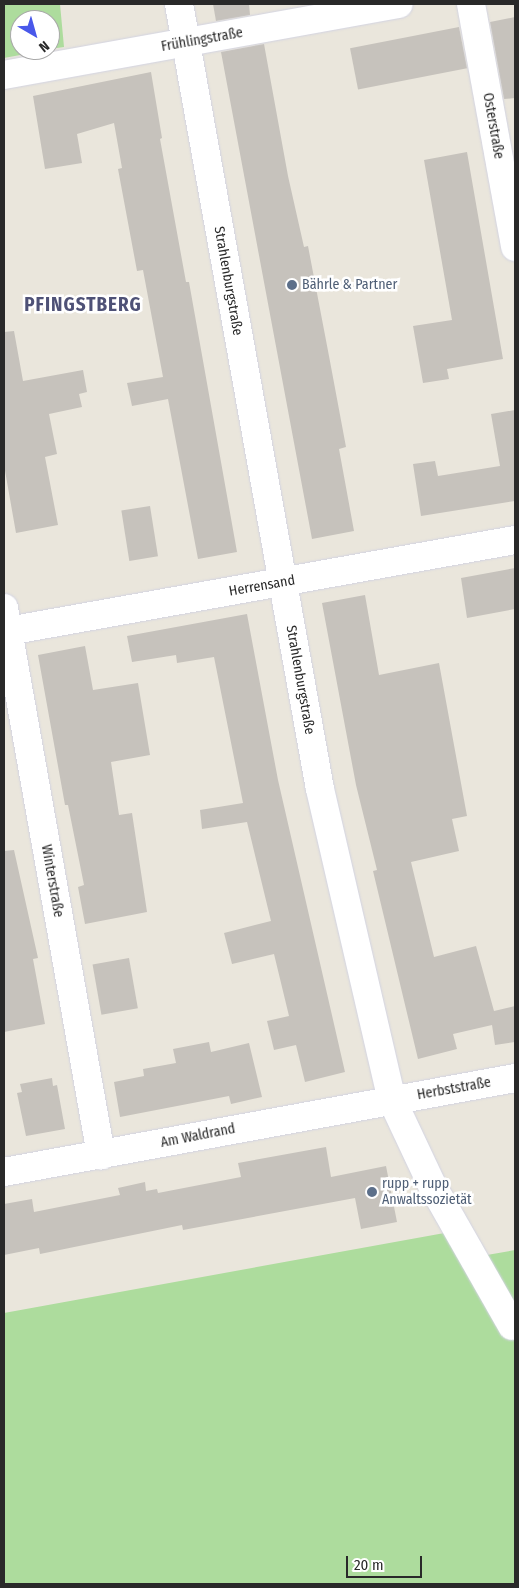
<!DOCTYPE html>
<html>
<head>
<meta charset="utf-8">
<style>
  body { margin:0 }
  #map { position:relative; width:519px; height:1588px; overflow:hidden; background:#eae6dc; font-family:"Fira Sans Condensed",sans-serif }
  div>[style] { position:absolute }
  .green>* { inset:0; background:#addc9d }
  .building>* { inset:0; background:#c6c2bc; transform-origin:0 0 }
  .roads { filter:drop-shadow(0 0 1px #d2d3e1) drop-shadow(0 0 1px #d2d3e1) }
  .minor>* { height:28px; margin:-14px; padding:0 14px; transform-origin:14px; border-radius:14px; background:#fff }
  .dots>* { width:14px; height:14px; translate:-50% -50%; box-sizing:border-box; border:2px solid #fff; border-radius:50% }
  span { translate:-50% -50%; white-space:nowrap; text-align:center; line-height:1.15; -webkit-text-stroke:5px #fff; paint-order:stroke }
  .street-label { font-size:14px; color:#292929 }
  .service-label { font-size:14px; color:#4e5e75 }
  .left { translate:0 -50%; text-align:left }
  .district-label { font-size:19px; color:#4e5176; font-weight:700; letter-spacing:1px }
  .frame { position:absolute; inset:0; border:5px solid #292929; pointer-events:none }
  .north { position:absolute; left:10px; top:10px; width:50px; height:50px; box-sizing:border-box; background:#fff; border:1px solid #a9a9a9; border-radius:50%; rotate:142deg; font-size:14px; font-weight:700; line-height:20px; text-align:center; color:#292929 }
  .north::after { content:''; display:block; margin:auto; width:18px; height:22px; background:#4958ea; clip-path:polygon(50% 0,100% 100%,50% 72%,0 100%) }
  .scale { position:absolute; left:346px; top:1556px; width:76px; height:22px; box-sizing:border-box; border:2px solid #292929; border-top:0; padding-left:6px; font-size:15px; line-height:18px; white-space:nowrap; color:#292929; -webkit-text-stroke:4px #fff; paint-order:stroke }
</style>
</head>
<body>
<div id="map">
  <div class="green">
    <div style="clip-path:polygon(4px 4px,60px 4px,64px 47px,50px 49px,50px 20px,20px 20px,20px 50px,47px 50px,4px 58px)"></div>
    <div style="clip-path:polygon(450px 1232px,464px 1259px,515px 1250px,515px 1584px,4px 1584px,4px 1313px)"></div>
  </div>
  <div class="building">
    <div style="clip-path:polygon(213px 4px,249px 4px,250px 15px,216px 21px)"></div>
    <div style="clip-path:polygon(515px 17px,515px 98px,504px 99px,490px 22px)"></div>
    <div style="left:459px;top:27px;width:42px;height:111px;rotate:79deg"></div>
    <div style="clip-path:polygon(264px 44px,288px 176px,304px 247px,308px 246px,329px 356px,346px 447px,339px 449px,354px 531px,312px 539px,221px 52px)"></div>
    <div style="clip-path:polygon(151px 72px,162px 138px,160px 139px,186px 282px,189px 282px,237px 552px,198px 559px,168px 399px,132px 406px,127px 383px,163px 377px,143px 270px,137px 271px,118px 169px,122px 168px,114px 123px,77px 134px,82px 163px,45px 169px,33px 96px)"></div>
    <div style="clip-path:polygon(467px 152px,503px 359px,447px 369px,449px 379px,423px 383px,413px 326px,452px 320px,424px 160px)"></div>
    <div style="clip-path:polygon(14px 331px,23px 381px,83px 370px,87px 392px,79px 394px,82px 407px,49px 414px,57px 454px,45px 457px,58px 525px,16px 533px,4px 465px,4px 332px)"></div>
    <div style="clip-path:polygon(515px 410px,515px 501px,421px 516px,413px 464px,435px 461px,438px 476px,500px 466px,491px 414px)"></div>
    <div style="left:150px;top:506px;width:51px;height:29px;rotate:81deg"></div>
    <div style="clip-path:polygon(515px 568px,515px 609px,467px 618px,461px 578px)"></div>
    <div style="clip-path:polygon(365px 595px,379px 675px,439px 663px,467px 816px,452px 819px,459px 851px,411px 862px,434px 957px,476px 946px,494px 1011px,515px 1006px,515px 1042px,495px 1045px,492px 1025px,453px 1034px,457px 1049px,418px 1059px,373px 871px,377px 870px,356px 785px,322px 603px)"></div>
    <div style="clip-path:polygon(247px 614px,278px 780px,345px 1072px,305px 1082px,296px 1045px,274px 1050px,267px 1021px,289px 1016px,274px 954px,232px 964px,224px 933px,271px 921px,247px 822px,202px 829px,200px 810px,243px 803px,214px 657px,177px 663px,176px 655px,132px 662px,127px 636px)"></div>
    <div style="clip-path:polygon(85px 646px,93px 690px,138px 683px,150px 755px,111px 762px,119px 815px,132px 813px,147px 912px,85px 924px,78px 887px,84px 885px,68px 805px,65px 805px,38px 655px)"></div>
    <div style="clip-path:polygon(14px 850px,38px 958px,33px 959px,45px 1024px,4px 1032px,4px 851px)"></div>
    <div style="left:129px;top:958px;width:51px;height:37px;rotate:80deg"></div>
    <div style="clip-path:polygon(209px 1042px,211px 1052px,249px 1043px,262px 1097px,231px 1104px,229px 1096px,120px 1117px,114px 1082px,144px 1076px,143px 1069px,176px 1063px,173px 1049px)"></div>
    <div style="clip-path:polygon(52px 1078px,53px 1086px,57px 1085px,65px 1129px,26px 1136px,17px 1093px,22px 1092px,20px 1084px)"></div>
    <div style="clip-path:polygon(326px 1147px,331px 1177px,386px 1166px,397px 1222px,361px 1229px,355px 1198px,183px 1230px,182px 1225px,40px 1254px,39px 1248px,4px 1255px,4px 1204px,32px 1199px,34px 1212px,120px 1195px,118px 1188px,145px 1182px,146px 1191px,157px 1189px,158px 1193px,241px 1177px,238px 1163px)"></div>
  </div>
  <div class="roads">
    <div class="minor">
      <div style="left:179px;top:4px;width:798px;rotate:79.82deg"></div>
      <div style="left:320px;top:789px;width:319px;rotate:77deg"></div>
      <div style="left:392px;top:1100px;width:94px;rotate:64.8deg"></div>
      <div style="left:432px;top:1185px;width:162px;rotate:60.4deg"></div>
      <div style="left:471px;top:4px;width:247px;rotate:79.7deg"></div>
      <div style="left:4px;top:75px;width:401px;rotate:-10.2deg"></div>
      <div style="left:4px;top:608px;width:556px;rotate:79.94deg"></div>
      <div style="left:8px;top:631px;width:515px;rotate:-10.18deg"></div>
      <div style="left:4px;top:1172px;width:520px;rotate:-10.42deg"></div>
    </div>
  </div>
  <div class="dots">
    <div style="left:292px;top:285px;background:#5c6f8a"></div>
    <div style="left:372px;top:1192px;background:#5c6f8a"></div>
  </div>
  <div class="street-label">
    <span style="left:202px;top:40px;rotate:-10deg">Frühlingstraße</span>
    <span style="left:493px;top:126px;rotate:80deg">Osterstraße</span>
    <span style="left:228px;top:281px;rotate:80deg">Strahlenburgstraße</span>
    <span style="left:262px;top:586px;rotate:-10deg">Herrensand</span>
    <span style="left:300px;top:680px;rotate:80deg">Strahlenburgstraße</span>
    <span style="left:52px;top:881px;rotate:80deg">Winterstraße</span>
    <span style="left:454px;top:1089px;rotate:-10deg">Herbststraße</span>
    <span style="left:198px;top:1136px;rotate:-11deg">Am Waldrand</span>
  </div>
  <div class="service-label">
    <span class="left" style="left:302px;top:285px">Bährle &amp; Partner</span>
    <span class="left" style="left:382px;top:1192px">rupp + rupp<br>Anwaltssozietät</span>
  </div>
  <div class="district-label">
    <span style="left:83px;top:305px">PFINGSTBERG</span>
  </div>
  <div class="frame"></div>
  <div class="north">N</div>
  <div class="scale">20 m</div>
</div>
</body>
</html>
